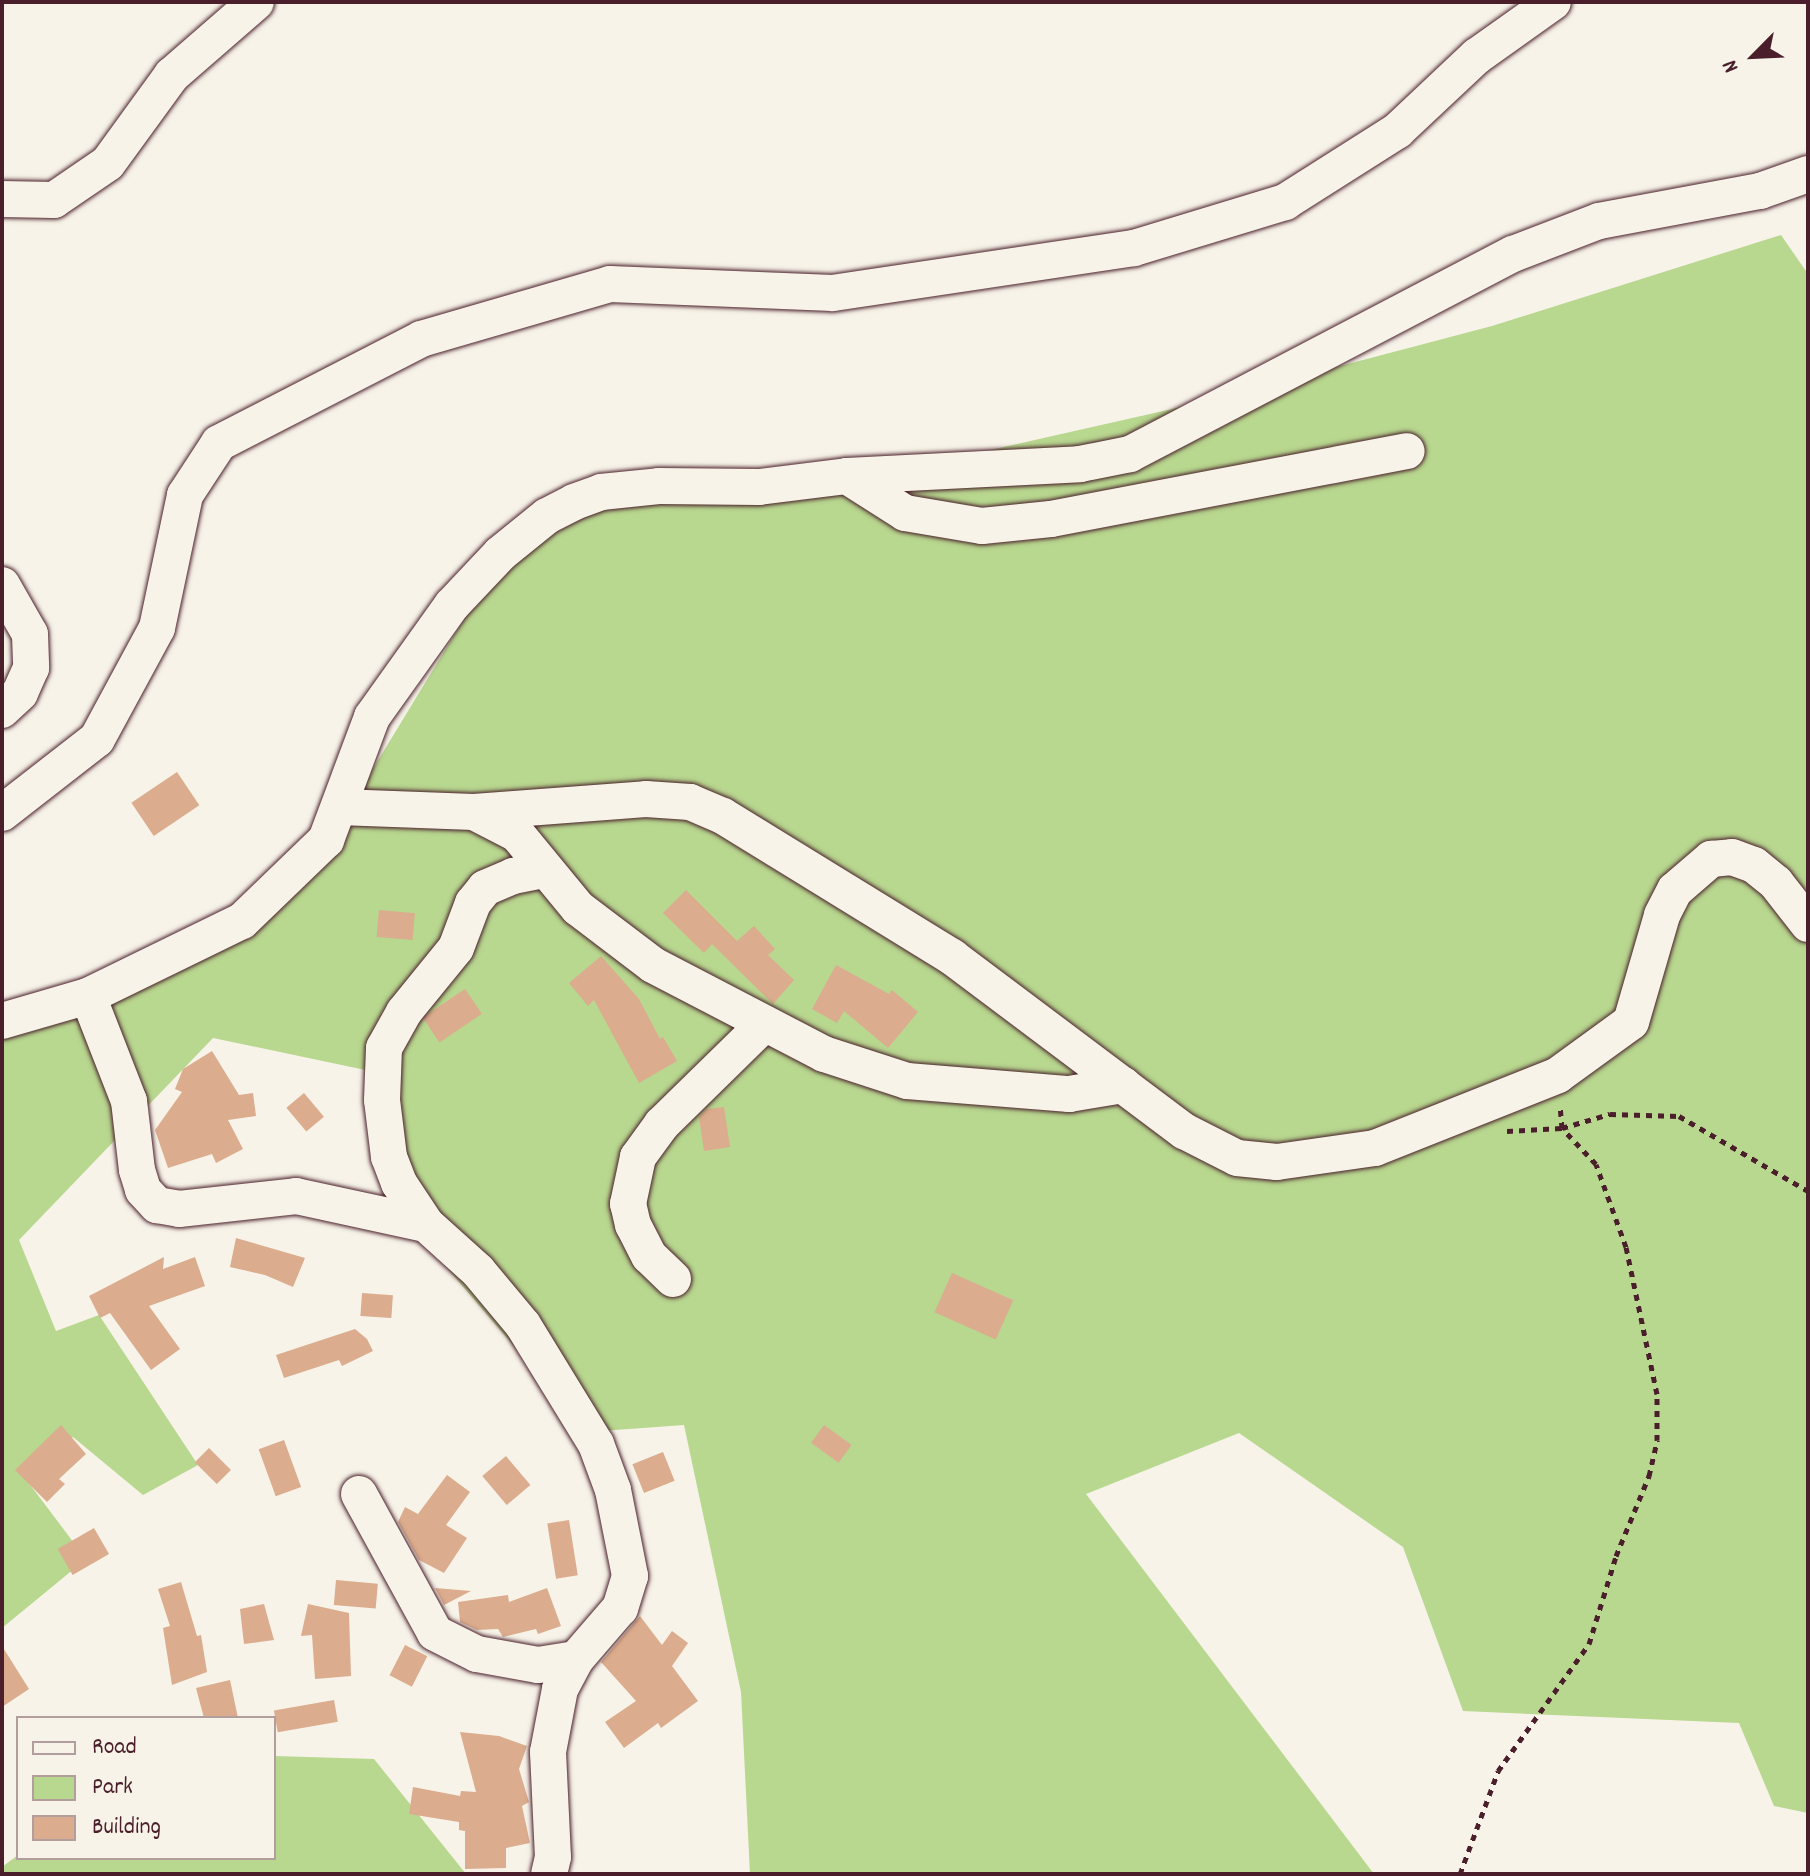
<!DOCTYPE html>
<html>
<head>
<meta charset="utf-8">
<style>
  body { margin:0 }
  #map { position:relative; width:1810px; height:1876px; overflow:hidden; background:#f7f3e8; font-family:Dekko,sans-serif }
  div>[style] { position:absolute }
  .green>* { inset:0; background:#b8d78f }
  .building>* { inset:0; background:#dbac8d; transform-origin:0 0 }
  .path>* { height:5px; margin-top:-2.5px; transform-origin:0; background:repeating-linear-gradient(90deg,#4a1f2b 0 6px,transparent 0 12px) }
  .roads { filter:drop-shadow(0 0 2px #4a1f2b) drop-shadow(0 0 2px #4a1f2b) }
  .minor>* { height:36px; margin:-18px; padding:0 18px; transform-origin:18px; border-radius:18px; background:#f7f3e8 }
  span { translate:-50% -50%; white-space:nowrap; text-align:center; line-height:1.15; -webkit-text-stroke:6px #f7f3e8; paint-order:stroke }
  .frame { position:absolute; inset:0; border:4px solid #4a1f2b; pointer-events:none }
  .legend { position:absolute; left:16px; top:1716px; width:260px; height:144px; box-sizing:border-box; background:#f7f3e8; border:2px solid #b29e9c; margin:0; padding:10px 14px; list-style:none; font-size:24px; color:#4a1f2b }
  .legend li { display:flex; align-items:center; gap:16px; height:40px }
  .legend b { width:40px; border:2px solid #b29e9c }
  .north { position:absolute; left:1714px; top:16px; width:80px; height:80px; -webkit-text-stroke:6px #f7f3e8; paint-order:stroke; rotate:246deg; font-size:22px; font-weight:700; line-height:32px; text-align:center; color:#4a1f2b }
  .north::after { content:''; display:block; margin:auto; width:28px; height:36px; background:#4a1f2b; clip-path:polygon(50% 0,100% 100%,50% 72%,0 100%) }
</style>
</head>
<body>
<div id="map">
  <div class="green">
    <div style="clip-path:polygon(1781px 235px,1808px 274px,1808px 1813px,1774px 1806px,1739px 1723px,1463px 1711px,1403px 1547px,1239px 1433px,1086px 1494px,1374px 1874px,750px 1874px,741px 1692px,684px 1425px,587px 1432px,406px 1220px,389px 1075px,213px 1038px,19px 1240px,56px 1331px,99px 1315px,198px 1465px,143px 1495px,73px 1437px,22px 1474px,86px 1559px,2px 1628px,2px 1013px,215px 949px,323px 851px,490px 576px,616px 493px,818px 489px,1203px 402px,1492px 326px)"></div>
    <div style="clip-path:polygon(274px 1756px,374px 1759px,466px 1874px,2px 1874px,2px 1867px,18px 1855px,18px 1858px,274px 1858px)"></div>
  </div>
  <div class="building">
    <div style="left:177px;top:772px;width:40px;height:55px;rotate:56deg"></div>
    <div style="clip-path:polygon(686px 890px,737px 941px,754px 926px,775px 949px,768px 955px,794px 980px,773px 1004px,712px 944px,704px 953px,663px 913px)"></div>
    <div style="left:379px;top:910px;width:36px;height:27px;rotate:5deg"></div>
    <div style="clip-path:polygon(601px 956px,639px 999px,660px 1039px,663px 1037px,677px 1061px,639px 1083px,594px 1000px,588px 1006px,569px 983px)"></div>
    <div style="clip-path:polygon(836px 965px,889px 994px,892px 990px,918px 1012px,888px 1048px,844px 1011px,837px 1023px,812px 1009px)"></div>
    <div style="left:465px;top:989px;width:30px;height:51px;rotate:56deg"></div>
    <div style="clip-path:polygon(212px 1051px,239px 1095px,253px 1093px,256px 1116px,228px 1120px,243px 1149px,216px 1163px,212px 1154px,168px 1168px,155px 1130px,182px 1092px,175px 1089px,183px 1069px)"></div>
    <div style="left:304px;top:1093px;width:31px;height:23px;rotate:50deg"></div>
    <div style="clip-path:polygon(724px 1107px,730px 1147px,704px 1151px,699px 1117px,707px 1109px)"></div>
    <div style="clip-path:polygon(236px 1238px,305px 1258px,293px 1287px,265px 1275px,230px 1267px)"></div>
    <div style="clip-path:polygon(164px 1257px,163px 1269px,195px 1257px,205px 1286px,149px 1306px,180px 1349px,151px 1370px,110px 1313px,100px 1318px,89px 1296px)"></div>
    <div style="left:952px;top:1273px;width:67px;height:43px;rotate:24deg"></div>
    <div style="left:362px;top:1293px;width:31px;height:23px;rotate:4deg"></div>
    <div style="clip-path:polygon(355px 1329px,367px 1339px,373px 1351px,342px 1366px,339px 1360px,284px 1378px,276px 1355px)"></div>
    <div style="clip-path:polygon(61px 1425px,86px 1454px,59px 1479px,65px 1484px,47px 1502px,15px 1470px)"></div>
    <div style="left:824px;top:1425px;width:34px;height:22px;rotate:36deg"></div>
    <div style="left:284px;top:1440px;width:50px;height:27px;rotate:70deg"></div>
    <div style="left:209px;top:1448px;width:31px;height:20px;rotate:45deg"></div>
    <div style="left:663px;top:1452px;width:31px;height:33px;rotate:68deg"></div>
    <div style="left:506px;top:1456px;width:38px;height:31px;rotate:50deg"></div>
    <div style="clip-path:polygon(447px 1475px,470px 1492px,446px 1525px,467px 1538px,444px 1573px,419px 1560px,398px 1522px,405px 1507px,418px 1514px)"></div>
    <div style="left:569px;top:1520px;width:56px;height:22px;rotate:81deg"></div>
    <div style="left:94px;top:1528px;width:30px;height:42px;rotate:60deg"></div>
    <div style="left:336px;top:1580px;width:42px;height:25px;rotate:5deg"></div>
    <div style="clip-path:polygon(181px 1582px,197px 1636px,201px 1635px,207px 1672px,172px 1685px,163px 1628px,170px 1626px,158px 1589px)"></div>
    <div style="clip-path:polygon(435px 1588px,471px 1591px,444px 1605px)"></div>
    <div style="clip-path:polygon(547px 1588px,561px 1626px,538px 1634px,536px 1629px,503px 1637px,498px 1629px,477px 1630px,460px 1622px,458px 1602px,508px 1595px,509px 1602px)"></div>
    <div style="clip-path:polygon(264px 1604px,274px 1640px,244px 1644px,240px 1609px)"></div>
    <div style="clip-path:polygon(308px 1604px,349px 1613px,351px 1676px,315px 1679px,312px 1635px,301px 1636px)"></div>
    <div style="clip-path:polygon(640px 1616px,662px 1645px,672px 1631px,688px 1643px,672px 1666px,698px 1701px,661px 1728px,658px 1723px,624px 1748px,605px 1722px,636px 1701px,601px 1662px)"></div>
    <div style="left:405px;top:1645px;width:25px;height:34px;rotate:27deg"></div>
    <div style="clip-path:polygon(2px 1646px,29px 1689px,2px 1707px)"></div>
    <div style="clip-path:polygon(230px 1680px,238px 1718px,204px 1718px,196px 1688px)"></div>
    <div style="left:334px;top:1700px;width:22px;height:61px;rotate:80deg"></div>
    <div style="clip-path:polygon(460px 1732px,499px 1736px,527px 1746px,519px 1769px,529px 1802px,522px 1806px,530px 1843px,506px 1848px,506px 1868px,465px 1869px,465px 1831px,459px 1830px,459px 1822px,409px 1814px,413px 1787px,460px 1796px,461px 1791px,476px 1792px)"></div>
  </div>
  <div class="path">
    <div style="left:1507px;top:1131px;width:55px;rotate:-3.1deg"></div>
    <div style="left:1562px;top:1128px;width:50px;rotate:-16.3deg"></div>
    <div style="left:1610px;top:1114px;width:69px;rotate:1.7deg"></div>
    <div style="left:1679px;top:1116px;width:149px;rotate:30.2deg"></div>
    <div style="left:1460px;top:1874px;width:110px;rotate:-69.7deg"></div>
    <div style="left:1498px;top:1771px;width:156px;rotate:-54.4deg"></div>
    <div style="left:1589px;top:1644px;width:92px;rotate:-72.9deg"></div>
    <div style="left:1616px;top:1556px;width:87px;rotate:-67.6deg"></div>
    <div style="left:1649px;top:1476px;width:37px;rotate:-77deg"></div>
    <div style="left:1657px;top:1440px;width:46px;rotate:-90deg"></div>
    <div style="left:1657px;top:1394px;width:150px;rotate:-101.9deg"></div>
    <div style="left:1626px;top:1247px;width:88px;rotate:-109.9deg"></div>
    <div style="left:1596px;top:1164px;width:50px;rotate:-133.4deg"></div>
    <div style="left:1562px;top:1128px;width:23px;rotate:-95deg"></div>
  </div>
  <div class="roads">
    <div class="minor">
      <div style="left:2px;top:199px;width:52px;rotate:1.1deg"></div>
      <div style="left:54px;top:200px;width:65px;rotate:-34.4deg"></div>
      <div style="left:108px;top:163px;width:109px;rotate:-54deg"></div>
      <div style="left:172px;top:75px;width:111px;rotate:-41deg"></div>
      <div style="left:847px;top:476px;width:69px;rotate:32.5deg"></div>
      <div style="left:905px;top:513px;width:78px;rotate:9.6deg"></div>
      <div style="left:982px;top:526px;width:69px;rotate:-5.8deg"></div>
      <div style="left:1051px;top:519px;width:362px;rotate:-10.8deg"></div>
      <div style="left:2px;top:585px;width:56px;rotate:60.3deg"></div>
      <div style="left:30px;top:634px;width:34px;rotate:88deg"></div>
      <div style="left:31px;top:668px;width:27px;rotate:114deg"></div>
      <div style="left:20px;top:693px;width:25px;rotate:137deg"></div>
      <div style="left:339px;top:807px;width:135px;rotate:2.1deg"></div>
      <div style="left:474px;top:812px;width:172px;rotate:-4.3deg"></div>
      <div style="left:646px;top:799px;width:44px;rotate:3.9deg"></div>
      <div style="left:690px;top:802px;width:36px;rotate:23deg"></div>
      <div style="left:723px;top:816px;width:269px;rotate:31.6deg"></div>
      <div style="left:952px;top:957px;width:290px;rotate:36.9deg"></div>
      <div style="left:1184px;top:1131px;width:59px;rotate:27deg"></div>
      <div style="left:1237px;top:1158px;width:40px;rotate:5.7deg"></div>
      <div style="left:1277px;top:1162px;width:99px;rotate:-8.1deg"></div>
      <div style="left:1375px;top:1148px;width:197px;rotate:-21.7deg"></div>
      <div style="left:1558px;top:1075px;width:90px;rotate:-36deg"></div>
      <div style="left:1631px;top:1022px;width:111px;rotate:-73.8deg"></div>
      <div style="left:1662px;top:915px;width:28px;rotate:-63deg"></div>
      <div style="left:1675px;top:890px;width:48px;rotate:-40.7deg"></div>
      <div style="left:1711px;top:859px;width:21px;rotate:-5deg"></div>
      <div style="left:1732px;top:857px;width:23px;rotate:20deg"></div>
      <div style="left:1754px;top:865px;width:28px;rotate:39deg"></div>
      <div style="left:1776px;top:883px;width:52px;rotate:52deg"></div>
      <div style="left:474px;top:812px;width:48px;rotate:27.1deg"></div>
      <div style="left:517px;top:834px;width:96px;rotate:50.5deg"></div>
      <div style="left:578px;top:908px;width:94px;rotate:37.2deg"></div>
      <div style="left:653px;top:965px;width:193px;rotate:27.5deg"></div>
      <div style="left:824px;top:1054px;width:87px;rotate:18deg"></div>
      <div style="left:907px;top:1081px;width:163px;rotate:4.6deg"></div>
      <div style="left:1069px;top:1094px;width:55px;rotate:-9.5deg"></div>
      <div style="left:2px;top:813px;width:120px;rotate:-37.9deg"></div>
      <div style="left:97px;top:739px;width:126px;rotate:-61.6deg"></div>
      <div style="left:157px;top:628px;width:136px;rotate:-78.1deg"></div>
      <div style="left:185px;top:495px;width:62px;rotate:-56.8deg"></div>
      <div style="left:219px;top:443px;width:227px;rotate:-27.2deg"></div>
      <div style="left:421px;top:339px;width:197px;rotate:-16.2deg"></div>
      <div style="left:610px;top:284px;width:223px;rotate:2.3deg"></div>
      <div style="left:833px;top:293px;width:304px;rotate:-8.5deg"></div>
      <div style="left:1134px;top:248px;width:158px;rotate:-16.9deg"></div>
      <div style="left:1285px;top:202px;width:133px;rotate:-32.4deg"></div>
      <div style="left:1397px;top:131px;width:110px;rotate:-43.2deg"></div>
      <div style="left:1477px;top:56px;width:93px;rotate:-35.4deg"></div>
      <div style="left:88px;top:996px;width:113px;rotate:68.7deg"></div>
      <div style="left:129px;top:1101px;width:69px;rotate:83.4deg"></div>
      <div style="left:137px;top:1170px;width:21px;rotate:73deg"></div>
      <div style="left:143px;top:1190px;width:21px;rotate:47deg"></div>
      <div style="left:157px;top:1205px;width:22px;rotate:10deg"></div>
      <div style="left:179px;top:1209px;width:118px;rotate:-6.3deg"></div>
      <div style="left:296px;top:1196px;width:133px;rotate:12.2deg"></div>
      <div style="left:426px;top:1224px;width:70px;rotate:42.1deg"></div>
      <div style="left:478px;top:1271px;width:70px;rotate:50.2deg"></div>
      <div style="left:523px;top:1325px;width:140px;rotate:58.5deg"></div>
      <div style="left:596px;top:1444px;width:49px;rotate:69.7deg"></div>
      <div style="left:613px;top:1490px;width:88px;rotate:78.8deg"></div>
      <div style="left:630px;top:1576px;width:34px;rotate:107deg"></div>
      <div style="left:620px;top:1608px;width:67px;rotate:130.8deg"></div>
      <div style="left:576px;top:1659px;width:34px;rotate:118deg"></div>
      <div style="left:560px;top:1689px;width:64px;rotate:100.8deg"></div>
      <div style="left:548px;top:1752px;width:105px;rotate:87.3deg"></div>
      <div style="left:553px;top:1857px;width:17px;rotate:103deg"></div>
      <div style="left:2px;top:1021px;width:90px;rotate:-16.2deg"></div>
      <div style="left:88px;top:996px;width:171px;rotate:-26deg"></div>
      <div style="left:242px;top:921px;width:117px;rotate:-44deg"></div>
      <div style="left:326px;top:840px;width:131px;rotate:-69.5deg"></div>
      <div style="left:372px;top:717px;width:138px;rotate:-54.5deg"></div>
      <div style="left:452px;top:605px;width:70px;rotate:-46.7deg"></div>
      <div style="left:500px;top:554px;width:60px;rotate:-39deg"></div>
      <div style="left:547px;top:516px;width:30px;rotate:-27deg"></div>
      <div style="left:574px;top:502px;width:29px;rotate:-20deg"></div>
      <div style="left:601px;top:492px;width:58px;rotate:-5.9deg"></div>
      <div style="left:659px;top:486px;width:100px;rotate:0.6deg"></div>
      <div style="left:759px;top:487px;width:89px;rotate:-7.1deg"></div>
      <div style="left:847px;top:476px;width:233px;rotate:-2.9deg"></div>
      <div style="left:1080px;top:464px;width:51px;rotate:-11.3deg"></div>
      <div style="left:1130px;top:454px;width:432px;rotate:-27.6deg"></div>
      <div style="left:1513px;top:254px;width:92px;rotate:-21deg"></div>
      <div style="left:1599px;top:221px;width:164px;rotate:-10.6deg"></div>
      <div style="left:1760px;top:191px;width:51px;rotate:-19.5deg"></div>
      <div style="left:426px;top:1224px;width:49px;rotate:-123.4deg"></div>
      <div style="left:399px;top:1183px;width:28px;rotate:-111deg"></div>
      <div style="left:389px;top:1157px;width:57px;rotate:-97deg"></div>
      <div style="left:382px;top:1100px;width:52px;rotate:-87.8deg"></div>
      <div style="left:384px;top:1048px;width:41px;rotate:-60.9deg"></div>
      <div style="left:404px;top:1012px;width:82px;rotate:-50.9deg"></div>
      <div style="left:456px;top:948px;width:48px;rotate:-69.3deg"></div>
      <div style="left:473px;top:903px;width:19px;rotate:-51deg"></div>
      <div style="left:485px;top:888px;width:30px;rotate:-23deg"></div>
      <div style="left:513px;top:876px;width:32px;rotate:-11deg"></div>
      <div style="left:673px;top:1279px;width:33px;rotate:-136deg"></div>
      <div style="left:649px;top:1256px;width:35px;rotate:-117deg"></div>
      <div style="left:633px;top:1225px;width:22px;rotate:-103deg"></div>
      <div style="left:628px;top:1204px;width:48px;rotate:-78deg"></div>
      <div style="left:638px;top:1157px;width:41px;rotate:-54deg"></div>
      <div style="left:662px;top:1124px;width:141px;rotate:-44.4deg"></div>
      <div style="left:359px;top:1494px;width:158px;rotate:61.3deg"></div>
      <div style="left:435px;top:1633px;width:47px;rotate:26.6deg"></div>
      <div style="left:477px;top:1654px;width:62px;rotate:10.2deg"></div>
      <div style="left:538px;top:1665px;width:38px;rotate:-9deg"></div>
    </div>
  </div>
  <div class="frame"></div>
  <ul class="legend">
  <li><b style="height:10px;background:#f7f3e8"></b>Road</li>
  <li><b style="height:22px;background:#b8d78f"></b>Park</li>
  <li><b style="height:22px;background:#dbac8d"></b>Building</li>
  </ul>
  <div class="north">N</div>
</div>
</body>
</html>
